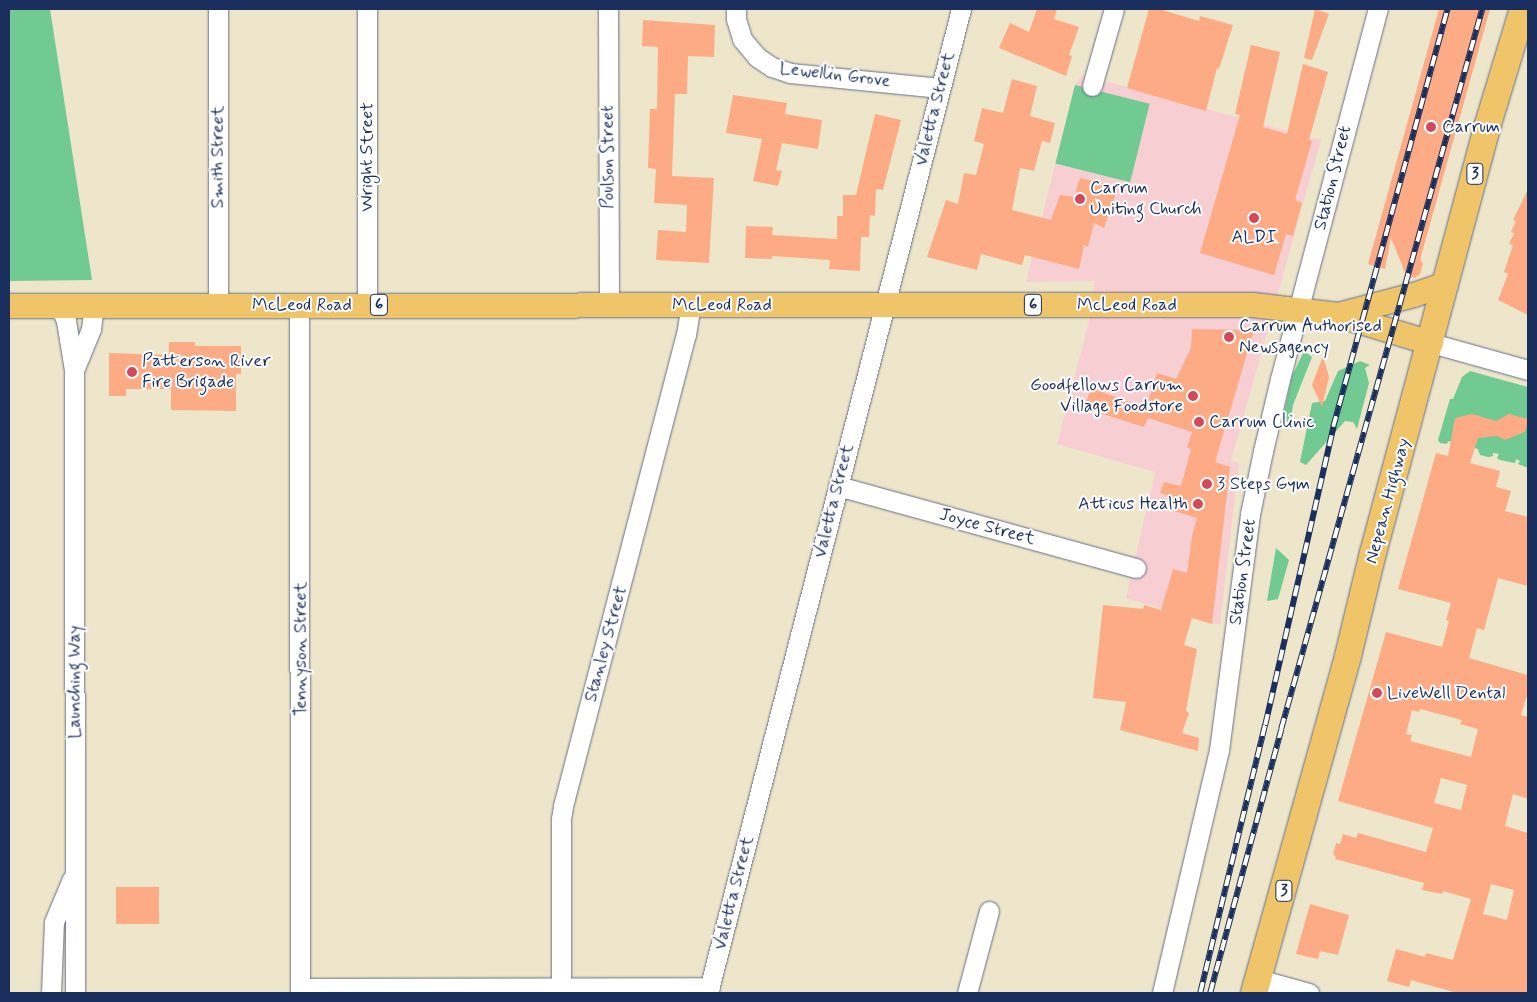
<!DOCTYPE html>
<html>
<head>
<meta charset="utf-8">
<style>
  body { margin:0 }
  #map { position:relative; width:1537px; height:1002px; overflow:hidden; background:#eee6cb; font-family:Mynerve,sans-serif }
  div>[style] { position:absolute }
  .built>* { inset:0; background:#f7cfd3 }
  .green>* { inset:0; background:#70ca91; transform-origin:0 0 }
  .building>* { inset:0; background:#fdab84; transform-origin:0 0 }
  .roads { filter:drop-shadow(0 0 1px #656f84) drop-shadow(0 0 1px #656f84) }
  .minor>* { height:19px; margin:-9.5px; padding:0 9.5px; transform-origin:9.5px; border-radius:9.5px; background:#fff }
  .major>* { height:24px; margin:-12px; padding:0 12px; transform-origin:12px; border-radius:12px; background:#f0c469 }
  .highway>* { height:26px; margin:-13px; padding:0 13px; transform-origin:13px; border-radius:13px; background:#f0c469 }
  .rail>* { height:5.5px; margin-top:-2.75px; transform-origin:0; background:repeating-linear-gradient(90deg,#fff 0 11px,#1b2f5e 0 22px); box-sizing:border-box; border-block:1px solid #1b2f5e }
  .dots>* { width:14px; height:14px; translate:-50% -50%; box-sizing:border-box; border:2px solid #fff; border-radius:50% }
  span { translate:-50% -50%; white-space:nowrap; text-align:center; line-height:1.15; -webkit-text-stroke:4px #fff; paint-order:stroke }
  .shield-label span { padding:1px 4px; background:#fff; border:1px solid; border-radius:4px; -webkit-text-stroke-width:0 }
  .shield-label { font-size:16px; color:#1b2f5e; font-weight:700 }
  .street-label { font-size:18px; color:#1b2f5e }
  .poi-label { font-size:18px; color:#1b2f5e }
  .left { translate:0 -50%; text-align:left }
  .right { translate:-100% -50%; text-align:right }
  .frame { position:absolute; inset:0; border:10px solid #1b2f5e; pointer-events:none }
</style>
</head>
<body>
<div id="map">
  <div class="built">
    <div style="clip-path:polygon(1082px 75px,1321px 140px,1231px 461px,1239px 463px,1220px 624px,1212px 624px,1126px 598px,1155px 472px,1057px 444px,1088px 325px,1095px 281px,1026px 282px,1075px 85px)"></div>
  </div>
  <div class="green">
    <div style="clip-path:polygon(9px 9px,50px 9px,92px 280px,9px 281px)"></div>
    <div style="left:1075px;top:85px;width:77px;height:81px;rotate:14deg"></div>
    <div style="clip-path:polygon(1304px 351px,1312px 357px,1293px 405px,1290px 425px,1282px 422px,1292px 376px)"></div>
    <div style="clip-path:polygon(1360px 361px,1370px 365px,1365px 368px,1369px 383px,1357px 429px,1353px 422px,1345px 421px,1306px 465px,1300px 462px,1312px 403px,1325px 401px,1338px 371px)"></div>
    <div style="clip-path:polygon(1470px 371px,1528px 387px,1528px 468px,1518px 464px,1520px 461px,1516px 459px,1515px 463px,1500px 460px,1497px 458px,1499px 454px,1493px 453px,1493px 456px,1488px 457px,1480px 455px,1478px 449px,1449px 441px,1446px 444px,1440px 443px,1438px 440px,1450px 399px,1453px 399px,1462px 377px)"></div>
    <div style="clip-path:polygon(1276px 548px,1289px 560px,1278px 599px,1267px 601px)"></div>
  </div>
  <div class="building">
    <div style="clip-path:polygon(1037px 9px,1057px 9px,1054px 19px,1079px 27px,1069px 55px,1072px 56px,1066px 76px,999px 48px,1010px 23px,1029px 32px)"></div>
    <div style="clip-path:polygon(1149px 9px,1159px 9px,1199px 21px,1200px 16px,1233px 25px,1219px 69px,1217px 68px,1206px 111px,1127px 88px)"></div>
    <div style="clip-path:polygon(1315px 9px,1329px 14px,1312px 60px,1304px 58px)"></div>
    <div style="clip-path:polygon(1439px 9px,1490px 9px,1420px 260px,1423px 263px,1420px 274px,1415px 278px,1406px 275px,1391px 238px,1385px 269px,1368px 264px)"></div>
    <div style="clip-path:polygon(643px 20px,715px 25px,714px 57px,688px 56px,687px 94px,675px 94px,672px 176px,714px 178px,709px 263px,656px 260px,658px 230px,686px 232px,687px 205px,654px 203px,656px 169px,648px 168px,650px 109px,657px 109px,658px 47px,642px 46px)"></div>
    <div style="clip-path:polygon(1251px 45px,1280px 52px,1263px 127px,1287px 134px,1303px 64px,1328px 72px,1309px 140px,1312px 141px,1295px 200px,1302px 203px,1293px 236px,1286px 234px,1274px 275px,1200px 253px,1240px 115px,1235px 114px)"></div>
    <div style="clip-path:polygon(1012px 79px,1037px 86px,1030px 116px,1055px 123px,1050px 143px,1042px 141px,1034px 171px,1020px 168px,1012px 210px,1051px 220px,1060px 195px,1074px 197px,1080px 178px,1118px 187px,1104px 228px,1094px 223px,1088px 247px,1084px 245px,1079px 269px,1025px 255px,1022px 265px,981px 254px,977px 270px,927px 257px,946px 200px,958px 204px,964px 173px,976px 175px,984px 144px,974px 141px,982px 108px,1003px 113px)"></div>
    <div style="clip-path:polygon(733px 95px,787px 103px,785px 114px,822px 120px,818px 149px,782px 143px,776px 170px,782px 171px,778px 186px,753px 181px,762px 139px,726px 133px)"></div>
    <div style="clip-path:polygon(875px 114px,901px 120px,883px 190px,876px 189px,875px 216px,870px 215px,869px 237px,861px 237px,860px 271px,829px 269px,830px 260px,772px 256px,772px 259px,745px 258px,746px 226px,773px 227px,772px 235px,837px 239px,837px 216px,843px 216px,843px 195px,856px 195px)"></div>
    <div style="clip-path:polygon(1528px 189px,1528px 315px,1498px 300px,1508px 274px,1504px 272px,1513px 245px,1509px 244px,1514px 233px,1511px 232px,1516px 221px,1513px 220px)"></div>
    <div style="clip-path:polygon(1192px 329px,1254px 330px,1215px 462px,1230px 467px,1212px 624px,1192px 618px,1184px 645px,1197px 649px,1186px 711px,1189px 713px,1182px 733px,1199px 738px,1198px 751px,1120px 730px,1126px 702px,1093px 698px,1103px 605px,1143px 609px,1144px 605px,1161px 610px,1173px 569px,1187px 573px,1192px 536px,1197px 518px,1168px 509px,1171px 497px,1160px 493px,1164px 482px,1181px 486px,1191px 449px,1187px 447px,1192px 432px,1148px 418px,1144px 427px,1084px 408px,1091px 388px,1146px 408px,1157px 373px,1176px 379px,1191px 348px)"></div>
    <div style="clip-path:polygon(169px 342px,195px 342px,195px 346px,241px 346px,241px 374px,236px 374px,236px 411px,171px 410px,171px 389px,126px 389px,126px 396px,109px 396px,109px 353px,169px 355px)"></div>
    <div style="clip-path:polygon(1323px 356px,1329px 377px,1322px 407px,1312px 385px)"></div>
    <div style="clip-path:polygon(evenodd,1472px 414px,1496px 421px,1509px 414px,1528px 419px,1525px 432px,1505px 440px,1497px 436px,1478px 438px,1470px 463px,1500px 471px,1496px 487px,1511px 491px,1505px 511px,1528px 517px,1528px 586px,1498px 578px,1484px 630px,1477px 628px,1469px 658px,1528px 675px,1528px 692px,1521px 715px,1528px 717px,1528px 799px,1513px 794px,1505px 826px,1528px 833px,1528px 993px,1457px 993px,1411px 980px,1409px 987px,1387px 981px,1396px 949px,1425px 957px,1426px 953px,1453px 960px,1471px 899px,1443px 891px,1442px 894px,1422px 890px,1424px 883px,1335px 859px,1336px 856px,1333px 855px,1336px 843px,1340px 844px,1343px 834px,1356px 838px,1358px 833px,1426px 852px,1433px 828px,1338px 801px,1386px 632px,1442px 647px,1449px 621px,1446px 620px,1451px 603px,1398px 589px,1436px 453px,1448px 456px,1455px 418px,1472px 414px,1420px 709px,1462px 720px,1460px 724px,1478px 729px,1471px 757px,1410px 741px,1412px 735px,1406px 734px,1412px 710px,1419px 712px,1420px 709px,1472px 414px,1441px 778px,1467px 785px,1461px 810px,1434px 803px,1441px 778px,1472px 414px,1491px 884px,1514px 890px,1507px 920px,1483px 914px,1491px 884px)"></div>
    <div style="left:159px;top:887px;width:37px;height:43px;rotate:90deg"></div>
    <div style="clip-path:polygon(1310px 904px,1349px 915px,1338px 955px,1320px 951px,1318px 959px,1296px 954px)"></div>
  </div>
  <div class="roads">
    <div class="minor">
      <div style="left:218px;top:9px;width:296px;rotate:90deg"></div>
      <div style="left:367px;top:9px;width:296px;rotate:90deg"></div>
      <div style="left:608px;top:9px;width:296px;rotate:89.8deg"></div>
      <div style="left:736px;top:9px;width:10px;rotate:90deg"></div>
      <div style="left:736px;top:19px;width:21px;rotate:73deg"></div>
      <div style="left:742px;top:39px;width:23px;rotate:50deg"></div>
      <div style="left:757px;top:57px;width:18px;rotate:34deg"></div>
      <div style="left:772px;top:67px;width:19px;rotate:18deg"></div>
      <div style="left:790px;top:73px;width:151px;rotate:5.7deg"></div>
      <div style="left:1092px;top:86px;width:80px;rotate:-74.1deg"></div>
      <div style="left:299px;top:305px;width:688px;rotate:89.92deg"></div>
      <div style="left:54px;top:306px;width:11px;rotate:38deg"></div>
      <div style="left:63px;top:313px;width:9px;rotate:69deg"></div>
      <div style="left:66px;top:321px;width:50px;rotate:80.7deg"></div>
      <div style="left:74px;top:370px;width:623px;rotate:89.91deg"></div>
      <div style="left:1431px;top:343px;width:101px;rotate:15.6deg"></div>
      <div style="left:75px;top:368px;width:42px;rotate:-67.7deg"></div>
      <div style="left:91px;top:329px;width:24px;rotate:-83deg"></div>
      <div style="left:838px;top:486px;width:309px;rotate:15.4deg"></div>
      <div style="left:1258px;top:979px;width:53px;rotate:15.4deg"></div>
      <div style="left:300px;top:988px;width:410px;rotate:-0.1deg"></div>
      <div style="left:561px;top:988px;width:169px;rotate:-90deg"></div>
      <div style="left:561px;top:819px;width:13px;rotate:-81deg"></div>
      <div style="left:563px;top:806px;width:487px;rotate:-75.4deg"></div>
      <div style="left:686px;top:335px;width:30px;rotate:-81deg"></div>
      <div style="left:51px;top:993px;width:71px;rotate:-87.6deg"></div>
      <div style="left:54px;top:922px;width:47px;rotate:-67.3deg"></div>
      <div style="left:708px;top:993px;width:1016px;rotate:-75.58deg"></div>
      <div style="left:967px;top:993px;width:85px;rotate:-75deg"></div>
      <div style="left:1162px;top:993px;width:250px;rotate:-76.8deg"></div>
      <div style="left:1219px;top:750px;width:238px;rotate:-82.5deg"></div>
      <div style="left:1250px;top:514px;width:64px;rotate:-78.3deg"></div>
      <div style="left:1263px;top:451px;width:74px;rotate:-76.7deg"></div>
      <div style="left:1280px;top:379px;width:383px;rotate:-75.2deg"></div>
    </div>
    <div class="major">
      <div style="left:9px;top:306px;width:1244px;rotate:-0.05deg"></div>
      <div style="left:1253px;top:305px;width:86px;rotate:6.7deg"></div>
      <div style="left:1338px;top:315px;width:97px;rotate:16.8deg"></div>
      <div style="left:1338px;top:315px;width:79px;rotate:-14.7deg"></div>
      <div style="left:1414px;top:295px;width:34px;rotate:-19deg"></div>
    </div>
    <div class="highway">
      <div style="left:1254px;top:993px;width:350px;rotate:-74.4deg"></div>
      <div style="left:1348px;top:656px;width:106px;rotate:-76.4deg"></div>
      <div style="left:1373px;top:553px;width:444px;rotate:-75deg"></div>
      <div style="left:1488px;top:124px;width:120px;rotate:-73.1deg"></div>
    </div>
  </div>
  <div class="rail">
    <div style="left:1200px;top:993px;width:276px;rotate:-76.4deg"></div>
    <div style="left:1265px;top:725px;width:306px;rotate:-77.1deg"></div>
    <div style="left:1333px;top:427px;width:433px;rotate:-74.7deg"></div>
    <div style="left:1210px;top:993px;width:273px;rotate:-74.9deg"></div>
    <div style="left:1281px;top:729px;width:748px;rotate:-74.4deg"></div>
  </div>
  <div class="dots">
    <div style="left:1431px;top:127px;background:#d1495b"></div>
    <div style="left:1080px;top:199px;background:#d1495b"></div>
    <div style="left:1254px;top:218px;background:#d1495b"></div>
    <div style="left:1229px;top:337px;background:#d1495b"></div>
    <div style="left:132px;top:372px;background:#d1495b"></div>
    <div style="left:1193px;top:396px;background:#d1495b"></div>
    <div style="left:1199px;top:422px;background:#d1495b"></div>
    <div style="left:1207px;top:484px;background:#d1495b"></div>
    <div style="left:1198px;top:504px;background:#d1495b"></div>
    <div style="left:1377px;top:693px;background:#d1495b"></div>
  </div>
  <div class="shield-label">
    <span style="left:1475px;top:174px">3</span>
    <span style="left:379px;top:305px">6</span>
    <span style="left:1033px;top:305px">6</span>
    <span style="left:1284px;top:891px">3</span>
  </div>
  <div class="street-label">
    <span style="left:835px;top:75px;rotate:7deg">Lewellin Grove</span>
    <span style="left:935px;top:109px;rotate:-76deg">Valetta Street</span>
    <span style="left:218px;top:157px;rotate:-90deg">Smith Street</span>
    <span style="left:367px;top:157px;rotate:-90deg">Wright Street</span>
    <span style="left:608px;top:157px;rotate:-90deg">Poulson Street</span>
    <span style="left:1333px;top:178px;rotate:-76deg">Station Street</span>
    <span style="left:302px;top:305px">McLeod Road</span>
    <span style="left:722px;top:305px">McLeod Road</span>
    <span style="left:1127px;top:305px">McLeod Road</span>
    <span style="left:834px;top:501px;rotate:-76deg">Valetta Street</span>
    <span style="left:1388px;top:501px;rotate:-75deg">Nepean Highway</span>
    <span style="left:987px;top:527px;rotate:15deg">Joyce Street</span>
    <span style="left:1243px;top:572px;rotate:-82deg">Station Street</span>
    <span style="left:606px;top:644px;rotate:-75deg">Stanley Street</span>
    <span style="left:301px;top:649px;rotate:-90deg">Tennyson Street</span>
    <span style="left:75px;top:682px;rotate:-90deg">Launching Way</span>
    <span style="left:734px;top:893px;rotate:-76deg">Valetta Street</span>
  </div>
  <div class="poi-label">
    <span class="left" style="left:1442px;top:127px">Carrum</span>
    <span class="left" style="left:1090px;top:199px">Carrum<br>Uniting Church</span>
    <span style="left:1254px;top:237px">ALDI</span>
    <span class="left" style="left:1239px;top:337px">Carrum Authorised<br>Newsagency</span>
    <span class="left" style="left:142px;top:372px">Patterson River<br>Fire Brigade</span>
    <span class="right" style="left:1183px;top:396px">Goodfellows Carrum<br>Village Foodstore</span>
    <span class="left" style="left:1209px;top:422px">Carrum Clinic</span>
    <span class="left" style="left:1217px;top:484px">3 Steps Gym</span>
    <span class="right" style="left:1188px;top:504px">Atticus Health</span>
    <span class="left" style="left:1387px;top:693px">LiveWell Dental</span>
  </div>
  <div class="frame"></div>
</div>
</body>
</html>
